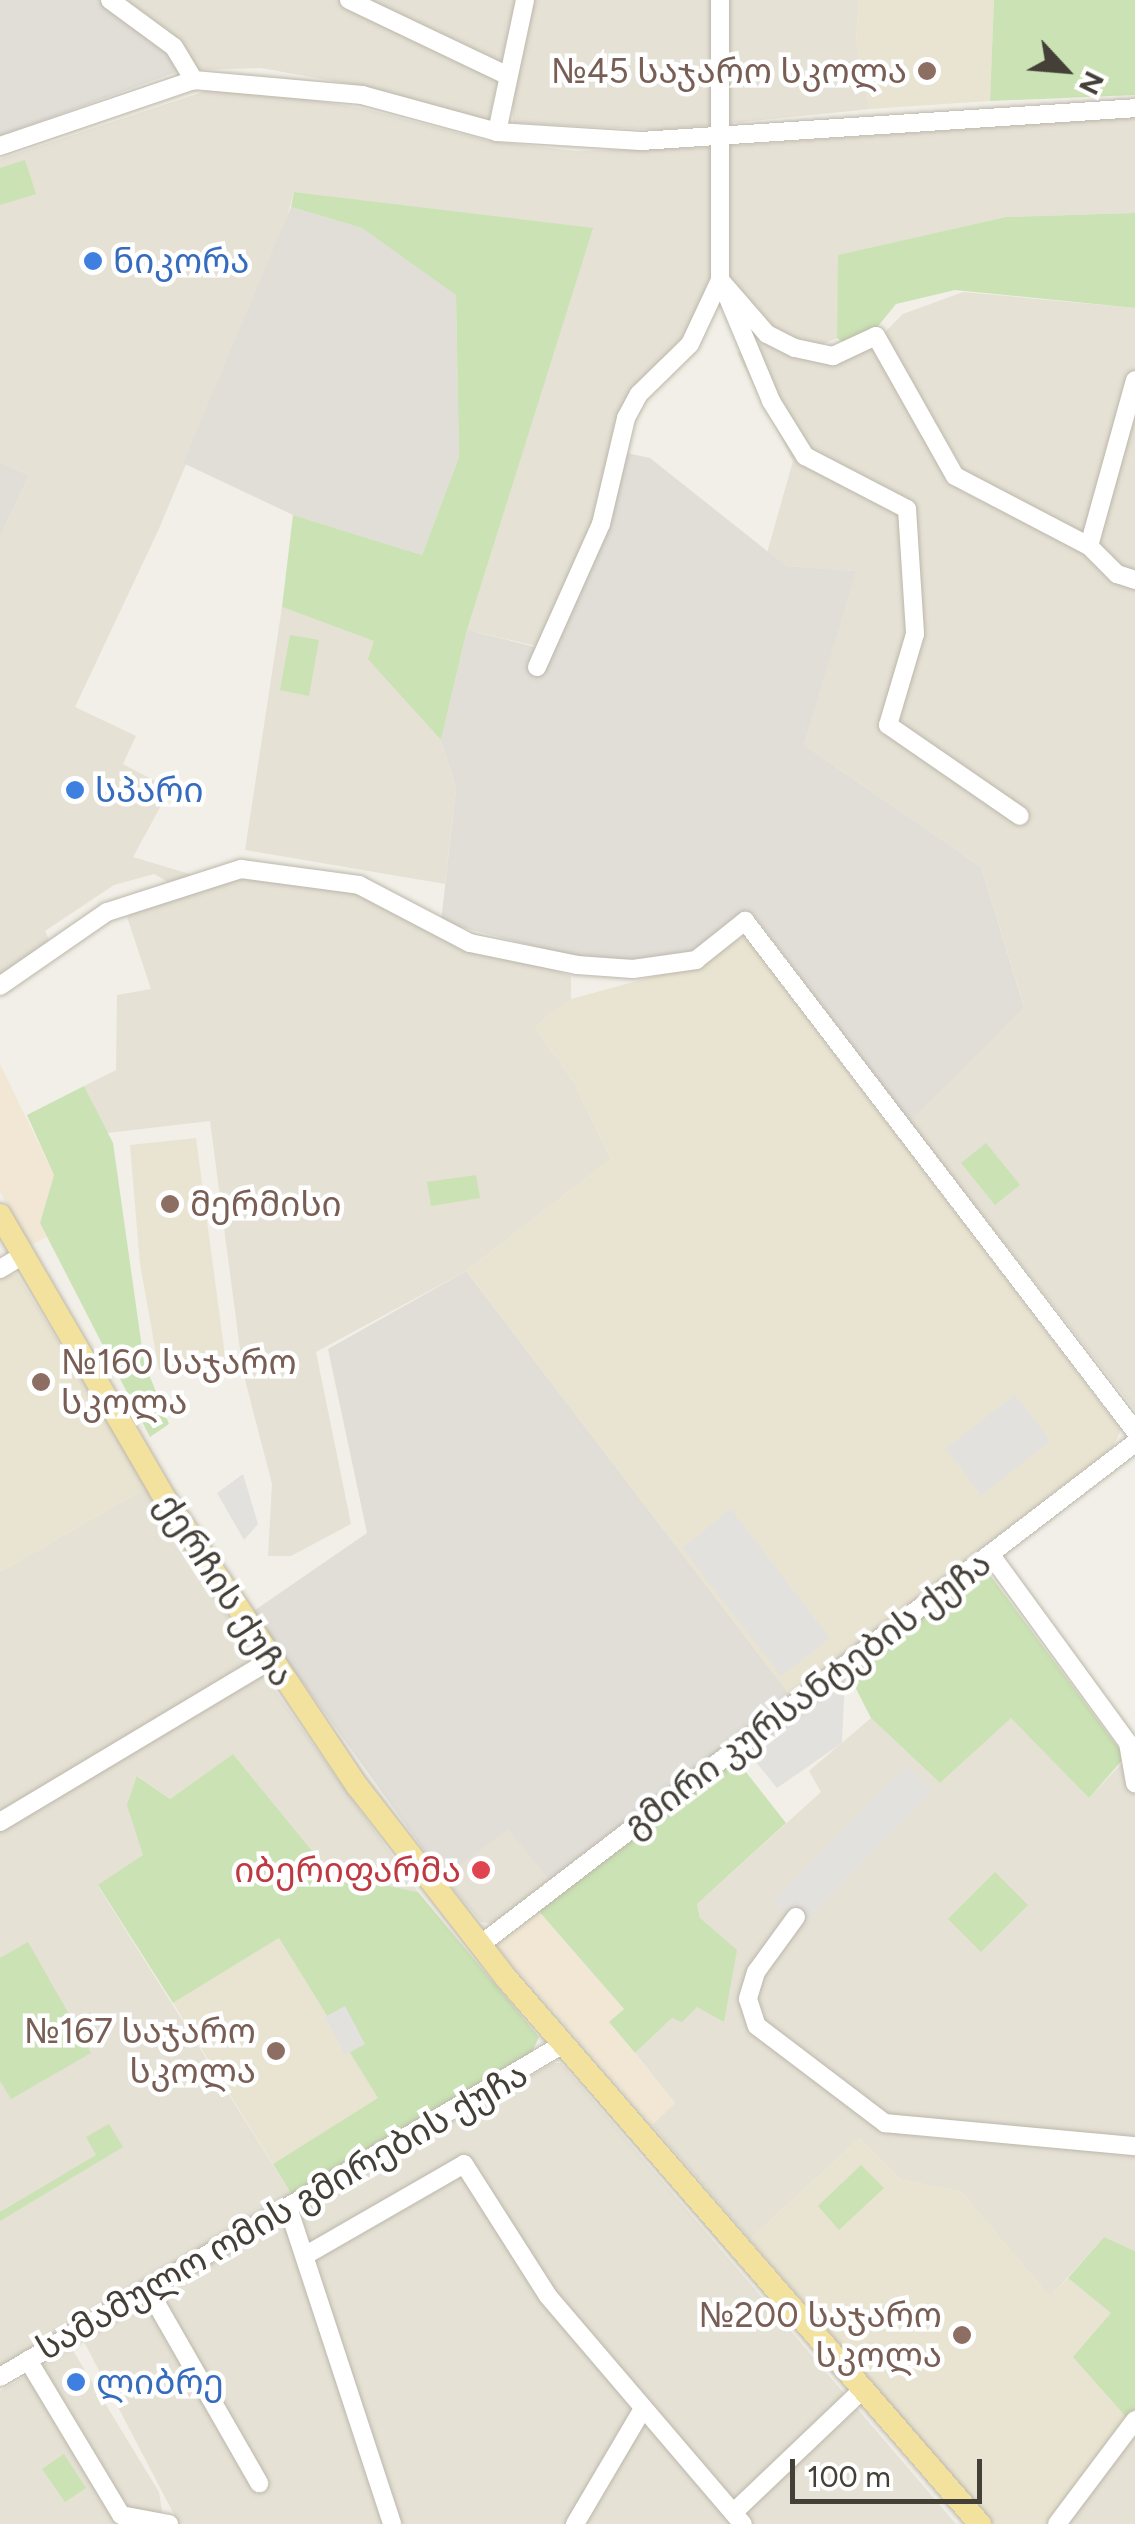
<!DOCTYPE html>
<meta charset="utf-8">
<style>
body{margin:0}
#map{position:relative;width:1135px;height:2524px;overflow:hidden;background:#f1efe7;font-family:Figtree,"Noto Sans Georgian",sans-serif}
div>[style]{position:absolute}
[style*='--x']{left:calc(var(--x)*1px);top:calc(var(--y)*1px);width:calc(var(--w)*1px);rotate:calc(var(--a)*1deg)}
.residential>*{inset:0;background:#e5e1d5}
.commercial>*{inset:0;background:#f1e7d4}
.industrial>*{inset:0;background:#e1ded8}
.education>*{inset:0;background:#e9e4d2}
.green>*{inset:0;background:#cae2b4}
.parking>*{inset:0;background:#e3e1de}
.roads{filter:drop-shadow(0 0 2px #bcb7aa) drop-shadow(0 0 2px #bcb7aa)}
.minor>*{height:18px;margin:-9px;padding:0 9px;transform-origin:9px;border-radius:9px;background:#fff}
.major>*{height:22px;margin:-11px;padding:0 11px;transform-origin:11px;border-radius:11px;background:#f3e19e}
.dots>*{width:28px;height:28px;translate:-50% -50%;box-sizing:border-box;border:5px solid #fff;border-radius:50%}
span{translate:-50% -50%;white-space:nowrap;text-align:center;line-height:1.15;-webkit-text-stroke:9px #fff;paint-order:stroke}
.education-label{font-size:35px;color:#785e54}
.right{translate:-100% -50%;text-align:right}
.left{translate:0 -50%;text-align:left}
.shop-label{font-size:35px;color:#366cbe}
.street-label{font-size:35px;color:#443f37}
.health-label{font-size:35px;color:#be3a42}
.north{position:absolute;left:1015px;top:20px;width:100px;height:100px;-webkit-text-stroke:8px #fff;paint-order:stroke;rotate:116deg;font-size:28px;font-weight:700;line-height:40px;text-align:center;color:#443f37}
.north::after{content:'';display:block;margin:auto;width:35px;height:45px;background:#443f37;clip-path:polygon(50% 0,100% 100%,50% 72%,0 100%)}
.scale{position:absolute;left:790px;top:2459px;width:192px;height:45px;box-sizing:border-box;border:5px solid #443f37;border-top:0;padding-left:12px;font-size:30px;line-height:35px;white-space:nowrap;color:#443f37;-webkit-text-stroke:8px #fff;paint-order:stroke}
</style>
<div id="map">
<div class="residential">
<div style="clip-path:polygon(106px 0,516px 0,488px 125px,361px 86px,261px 68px,182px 70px)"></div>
<div style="clip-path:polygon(531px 0,859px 0,856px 42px,870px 109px,662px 130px,513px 123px,512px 82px)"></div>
<div style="clip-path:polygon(243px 88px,366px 109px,488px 141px,576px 151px,716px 147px,715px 277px,688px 331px,622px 410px,601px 503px,540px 647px,467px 630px,592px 229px,294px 192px,282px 235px,158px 531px,75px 707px,136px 736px,123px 764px,170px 789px,133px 857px,193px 875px,168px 882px,154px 874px,114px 885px,45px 931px,51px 944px,0 981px,0 537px,29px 475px,0 463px,0 159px,209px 90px)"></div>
<div style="clip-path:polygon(1135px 117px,1135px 213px,1006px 217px,839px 255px,837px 338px,821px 345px,768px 330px,723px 280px,726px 146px)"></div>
<div style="clip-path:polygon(963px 292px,1135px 308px,1135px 576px,968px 478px,882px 335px,903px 314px)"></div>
<div style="clip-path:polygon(763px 342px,805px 355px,866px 346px,879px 352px,962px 491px,1081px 550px,1135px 586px,1135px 1410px,910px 1122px,1024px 1006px,981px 867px,804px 745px,855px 571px,786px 566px,767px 553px,793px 461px,737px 353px)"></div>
<div style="clip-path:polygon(282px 607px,375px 641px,369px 659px,441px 740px,456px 788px,445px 884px,245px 850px)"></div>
<div style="clip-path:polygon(262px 876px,354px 893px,443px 936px,571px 976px,571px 999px,535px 1026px,574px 1083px,611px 1159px,466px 1271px,316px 1352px,351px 1524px,291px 1556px,268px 1556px,272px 1484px,243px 1372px,210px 1121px,107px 1133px,84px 1086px,116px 1070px,117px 995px,151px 989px,127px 917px,180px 888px)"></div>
<div style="clip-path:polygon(147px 1487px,266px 1678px,418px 1892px,331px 1874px,233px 1754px,170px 1799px,138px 1776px,143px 1856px,98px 1886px,292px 2195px,0 2369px,0 1572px)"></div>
<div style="clip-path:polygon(1011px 1717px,1089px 1798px,1135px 1749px,1135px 2251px,1104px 2237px,1050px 2297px,961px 2192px,899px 2179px,860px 2138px,750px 2239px,652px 2125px,675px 2103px,635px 2053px,672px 2018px,698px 2007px,724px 2021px,697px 1904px,821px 1792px,809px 1771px,871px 1718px,940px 1783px)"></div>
<div style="clip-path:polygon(508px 1828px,549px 1880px,492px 1924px,481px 1922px,444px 1878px)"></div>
<div style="clip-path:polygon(553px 2063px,561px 2063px,956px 2524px,179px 2524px,83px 2340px)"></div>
<div style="clip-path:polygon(72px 2349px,159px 2492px,164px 2524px,0 2524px,0 2391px)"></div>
<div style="clip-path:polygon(1135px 2426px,1135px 2524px,1063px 2524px)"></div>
</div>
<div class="commercial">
<div style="clip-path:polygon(0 1064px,54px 1175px,40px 1223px,47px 1237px,30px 1245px,0 1192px)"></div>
<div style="clip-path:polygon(537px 1909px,624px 2009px,609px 2022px,675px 2103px,652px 2125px,494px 1943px)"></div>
</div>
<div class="industrial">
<div style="clip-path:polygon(0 0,106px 0,163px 41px,182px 70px,0 136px)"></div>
<div style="clip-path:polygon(291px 207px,362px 228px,456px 294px,459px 457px,422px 555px,293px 515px,183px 463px)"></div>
<div style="clip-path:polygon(627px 453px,650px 458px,786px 566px,856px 571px,804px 745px,981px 867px,1024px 1007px,910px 1122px,752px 913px,689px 952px,648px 959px,584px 959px,441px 922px,456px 788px,441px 740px,467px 630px,552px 651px)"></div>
<div style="clip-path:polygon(0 463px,29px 475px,0 537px)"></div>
<div style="clip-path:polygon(466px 1271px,790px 1695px,549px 1880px,508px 1829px,444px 1878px,252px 1612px,367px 1533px,328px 1349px)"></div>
</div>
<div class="education">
<div style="clip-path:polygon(859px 0,994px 0,990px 101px,870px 109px,856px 42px)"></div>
<div style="clip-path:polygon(744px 936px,1121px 1430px,1113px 1447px,790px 1695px,466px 1271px,611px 1159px,574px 1083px,535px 1026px,571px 999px,700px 964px)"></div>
<div style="clip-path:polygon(196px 1138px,226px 1363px,159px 1370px,140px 1264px,130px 1145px)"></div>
<div style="clip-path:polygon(17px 1274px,147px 1487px,0 1572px,0 1277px)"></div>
<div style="clip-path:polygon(279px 1938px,379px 2099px,273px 2164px,173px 2003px)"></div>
<div style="clip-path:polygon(860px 2138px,899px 2179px,961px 2192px,1050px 2297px,1068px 2278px,1112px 2313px,1128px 2419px,1047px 2524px,993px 2524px,750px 2239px)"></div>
</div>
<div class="green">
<div style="clip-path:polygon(994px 0,1135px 0,1135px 95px,990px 101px)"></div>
<div style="clip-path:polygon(25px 160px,36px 194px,0 205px,0 168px)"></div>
<div style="clip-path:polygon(294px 192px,593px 228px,467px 630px,441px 740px,368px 659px,374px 641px,282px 607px,293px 515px,422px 555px,459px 457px,456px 295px,362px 228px,291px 207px)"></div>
<div style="clip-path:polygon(1135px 213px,1135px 308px,955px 290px,896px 304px,871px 335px,847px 344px,837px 338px,838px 255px,1006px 217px)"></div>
<div style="clip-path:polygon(290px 635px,319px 640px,309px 696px,280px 690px)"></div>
<div style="clip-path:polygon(84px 1086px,113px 1143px,144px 1362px,169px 1424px,150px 1437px,40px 1223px,54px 1175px,27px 1115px)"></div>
<div style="clip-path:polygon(986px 1143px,1020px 1185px,995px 1205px,961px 1163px)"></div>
<div style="clip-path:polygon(476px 1175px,480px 1198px,431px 1206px,427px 1182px)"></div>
<div style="clip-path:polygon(984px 1567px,1125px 1757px,1089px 1798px,1011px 1718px,940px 1783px,871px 1718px,848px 1673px)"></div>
<div style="clip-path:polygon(233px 1754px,331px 1874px,418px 1892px,539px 2037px,531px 2054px,292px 2195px,273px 2164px,378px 2098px,279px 1938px,173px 2003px,98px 1885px,143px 1855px,127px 1805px,137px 1776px,170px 1799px)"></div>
<div style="clip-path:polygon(735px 1758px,786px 1823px,697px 1904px,700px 1918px,737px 1950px,724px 2022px,697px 2007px,682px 2022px,672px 2018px,635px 2053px,609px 2022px,624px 2009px,537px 1909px)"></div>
<div style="clip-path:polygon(995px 1872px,1028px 1905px,981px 1952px,948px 1919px)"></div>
<div style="clip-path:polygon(28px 1942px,91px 2053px,11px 2099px,0 2081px,0 1958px)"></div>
<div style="clip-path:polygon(109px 2124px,123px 2147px,0 2221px,0 2212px,96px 2155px,86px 2137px)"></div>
<div style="clip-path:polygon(861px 2165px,884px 2188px,839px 2230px,818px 2206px)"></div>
<div style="clip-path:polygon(1104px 2237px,1135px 2251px,1135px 2409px,1128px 2419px,1073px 2357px,1111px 2313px,1068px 2278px)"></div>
<div style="clip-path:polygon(64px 2454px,86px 2488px,65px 2502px,42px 2469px)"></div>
</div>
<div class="parking">
<div style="clip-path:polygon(1015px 1395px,1051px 1441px,981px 1495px,946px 1448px)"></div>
<div style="clip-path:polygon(243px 1474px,258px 1524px,244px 1540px,217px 1493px)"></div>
<div style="clip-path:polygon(731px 1509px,830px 1638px,781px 1676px,682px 1548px)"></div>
<div style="clip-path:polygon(845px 1676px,842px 1743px,777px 1788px,750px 1755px)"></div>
<div style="clip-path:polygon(907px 1765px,933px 1791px,799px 1927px,773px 1901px)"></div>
<div style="clip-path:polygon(345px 2006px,365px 2044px,345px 2055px,325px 2017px)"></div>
</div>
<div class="roads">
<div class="minor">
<div style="--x:110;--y:0;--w:79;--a:36.3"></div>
<div style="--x:174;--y:47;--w:39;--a:59"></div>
<div style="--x:349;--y:0;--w:174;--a:25.5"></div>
<div style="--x:720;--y:0;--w:280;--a:90"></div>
<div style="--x:720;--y:280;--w:72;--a:49"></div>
<div style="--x:767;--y:334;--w:31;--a:27"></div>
<div style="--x:795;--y:348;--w:39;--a:12"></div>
<div style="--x:833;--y:356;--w:47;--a:-24.9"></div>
<div style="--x:876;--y:336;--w:161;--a:60.6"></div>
<div style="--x:955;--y:476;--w:151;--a:27.6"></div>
<div style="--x:1089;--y:546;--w:40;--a:45"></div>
<div style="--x:1117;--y:574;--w:19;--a:18"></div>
<div style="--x:497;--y:132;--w:135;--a:-78"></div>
<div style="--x:0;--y:146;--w:205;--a:-18.8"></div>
<div style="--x:194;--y:80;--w:169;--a:5.1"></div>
<div style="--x:362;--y:95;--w:140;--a:15.3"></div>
<div style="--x:497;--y:132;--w:144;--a:3.6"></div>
<div style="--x:641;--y:141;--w:495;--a:-3.8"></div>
<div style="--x:728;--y:298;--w:112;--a:67.3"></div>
<div style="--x:771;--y:401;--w:65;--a:58.3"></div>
<div style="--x:805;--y:456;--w:115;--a:27.5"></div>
<div style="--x:907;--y:509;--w:125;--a:86.3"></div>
<div style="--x:915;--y:634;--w:95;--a:106.5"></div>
<div style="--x:888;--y:725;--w:160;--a:34.6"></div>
<div style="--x:1089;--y:546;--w:172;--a:-74.5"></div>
<div style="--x:537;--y:667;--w:157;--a:-65.9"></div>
<div style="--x:601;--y:524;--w:109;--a:-76.7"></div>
<div style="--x:626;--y:418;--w:27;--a:-62"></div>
<div style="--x:639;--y:394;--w:71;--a:-44.4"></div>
<div style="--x:690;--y:344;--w:71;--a:-64.9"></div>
<div style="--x:0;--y:986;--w:130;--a:-34.7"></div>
<div style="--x:107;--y:912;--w:141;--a:-17.8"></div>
<div style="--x:241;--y:869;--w:119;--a:7.7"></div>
<div style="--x:359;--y:885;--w:125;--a:27.6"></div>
<div style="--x:470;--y:943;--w:109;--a:11.6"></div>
<div style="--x:577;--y:965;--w:56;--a:4.1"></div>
<div style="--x:633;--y:969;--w:64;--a:-8.1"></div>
<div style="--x:696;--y:960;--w:63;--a:-38.5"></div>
<div style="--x:745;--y:921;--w:642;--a:52.59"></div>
<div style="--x:0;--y:1269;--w:27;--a:-31"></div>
<div style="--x:991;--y:1555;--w:233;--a:53.9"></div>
<div style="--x:1128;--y:1743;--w:41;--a:80.1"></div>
<div style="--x:0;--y:1822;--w:313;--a:-30.9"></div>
<div style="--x:796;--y:1917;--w:68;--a:126"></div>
<div style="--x:756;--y:1972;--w:28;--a:107"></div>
<div style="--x:748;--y:1999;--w:28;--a:72"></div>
<div style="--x:757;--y:2026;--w:161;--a:37.2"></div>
<div style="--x:885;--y:2123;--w:251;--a:5.3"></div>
<div style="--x:480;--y:1945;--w:825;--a:-37.47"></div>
<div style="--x:288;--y:2207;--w:334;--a:71.8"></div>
<div style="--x:306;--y:2255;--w:182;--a:-29.9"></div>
<div style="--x:464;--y:2164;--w:156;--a:57.5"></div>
<div style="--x:548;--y:2296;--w:300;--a:49.5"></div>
<div style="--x:148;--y:2289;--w:224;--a:60.2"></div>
<div style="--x:28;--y:2360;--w:181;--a:59"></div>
<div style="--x:121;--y:2515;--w:49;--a:10.6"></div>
<div style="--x:0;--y:2377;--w:654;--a:-30.6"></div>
<div style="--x:734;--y:2512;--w:178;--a:-43.6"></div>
<div style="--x:575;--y:2524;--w:130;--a:-59.5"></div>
<div style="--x:1057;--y:2524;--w:130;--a:-53.1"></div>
</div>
<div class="major">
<div style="--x:0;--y:1215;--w:320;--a:59.8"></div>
<div style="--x:161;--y:1492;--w:355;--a:56.3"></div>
<div style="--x:358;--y:1787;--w:243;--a:52.2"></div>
<div style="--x:507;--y:1979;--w:722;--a:49.05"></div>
</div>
</div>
<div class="dots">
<div style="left:927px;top:71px;background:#8d6e63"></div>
<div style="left:93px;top:261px;background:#3f7fe0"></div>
<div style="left:75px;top:790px;background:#3f7fe0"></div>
<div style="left:170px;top:1204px;background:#8d6e63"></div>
<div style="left:41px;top:1382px;background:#8d6e63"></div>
<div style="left:481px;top:1870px;background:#e0444e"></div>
<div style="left:276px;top:2051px;background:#8d6e63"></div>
<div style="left:962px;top:2335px;background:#8d6e63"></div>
<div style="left:76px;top:2382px;background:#3f7fe0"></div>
</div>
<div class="education-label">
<span class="right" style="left:907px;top:71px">№45 საჯარო სკოლა</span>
<span class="left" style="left:190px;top:1204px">მერმისი</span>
<span class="left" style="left:61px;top:1382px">№160 საჯარო<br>სკოლა</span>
<span class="right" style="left:256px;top:2051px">№167 საჯარო<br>სკოლა</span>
<span class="right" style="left:942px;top:2335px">№200 საჯარო<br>სკოლა</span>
</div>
<div class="shop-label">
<span class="left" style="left:113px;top:261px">ნიკორა</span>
<span class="left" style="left:95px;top:790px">სპარი</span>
<span class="left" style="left:96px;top:2382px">ლიბრე</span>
</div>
<div class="street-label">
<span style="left:225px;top:1590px;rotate:57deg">ქერჩის ქუჩა</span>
<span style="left:807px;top:1694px;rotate:-37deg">გმირი კურსანტების ქუჩა</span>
<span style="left:282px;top:2211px;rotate:-30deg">სამამულო ომის გმირების ქუჩა</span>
</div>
<div class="health-label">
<span class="right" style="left:461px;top:1870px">იბერიფარმა</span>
</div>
<div class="north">N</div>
<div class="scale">100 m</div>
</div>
